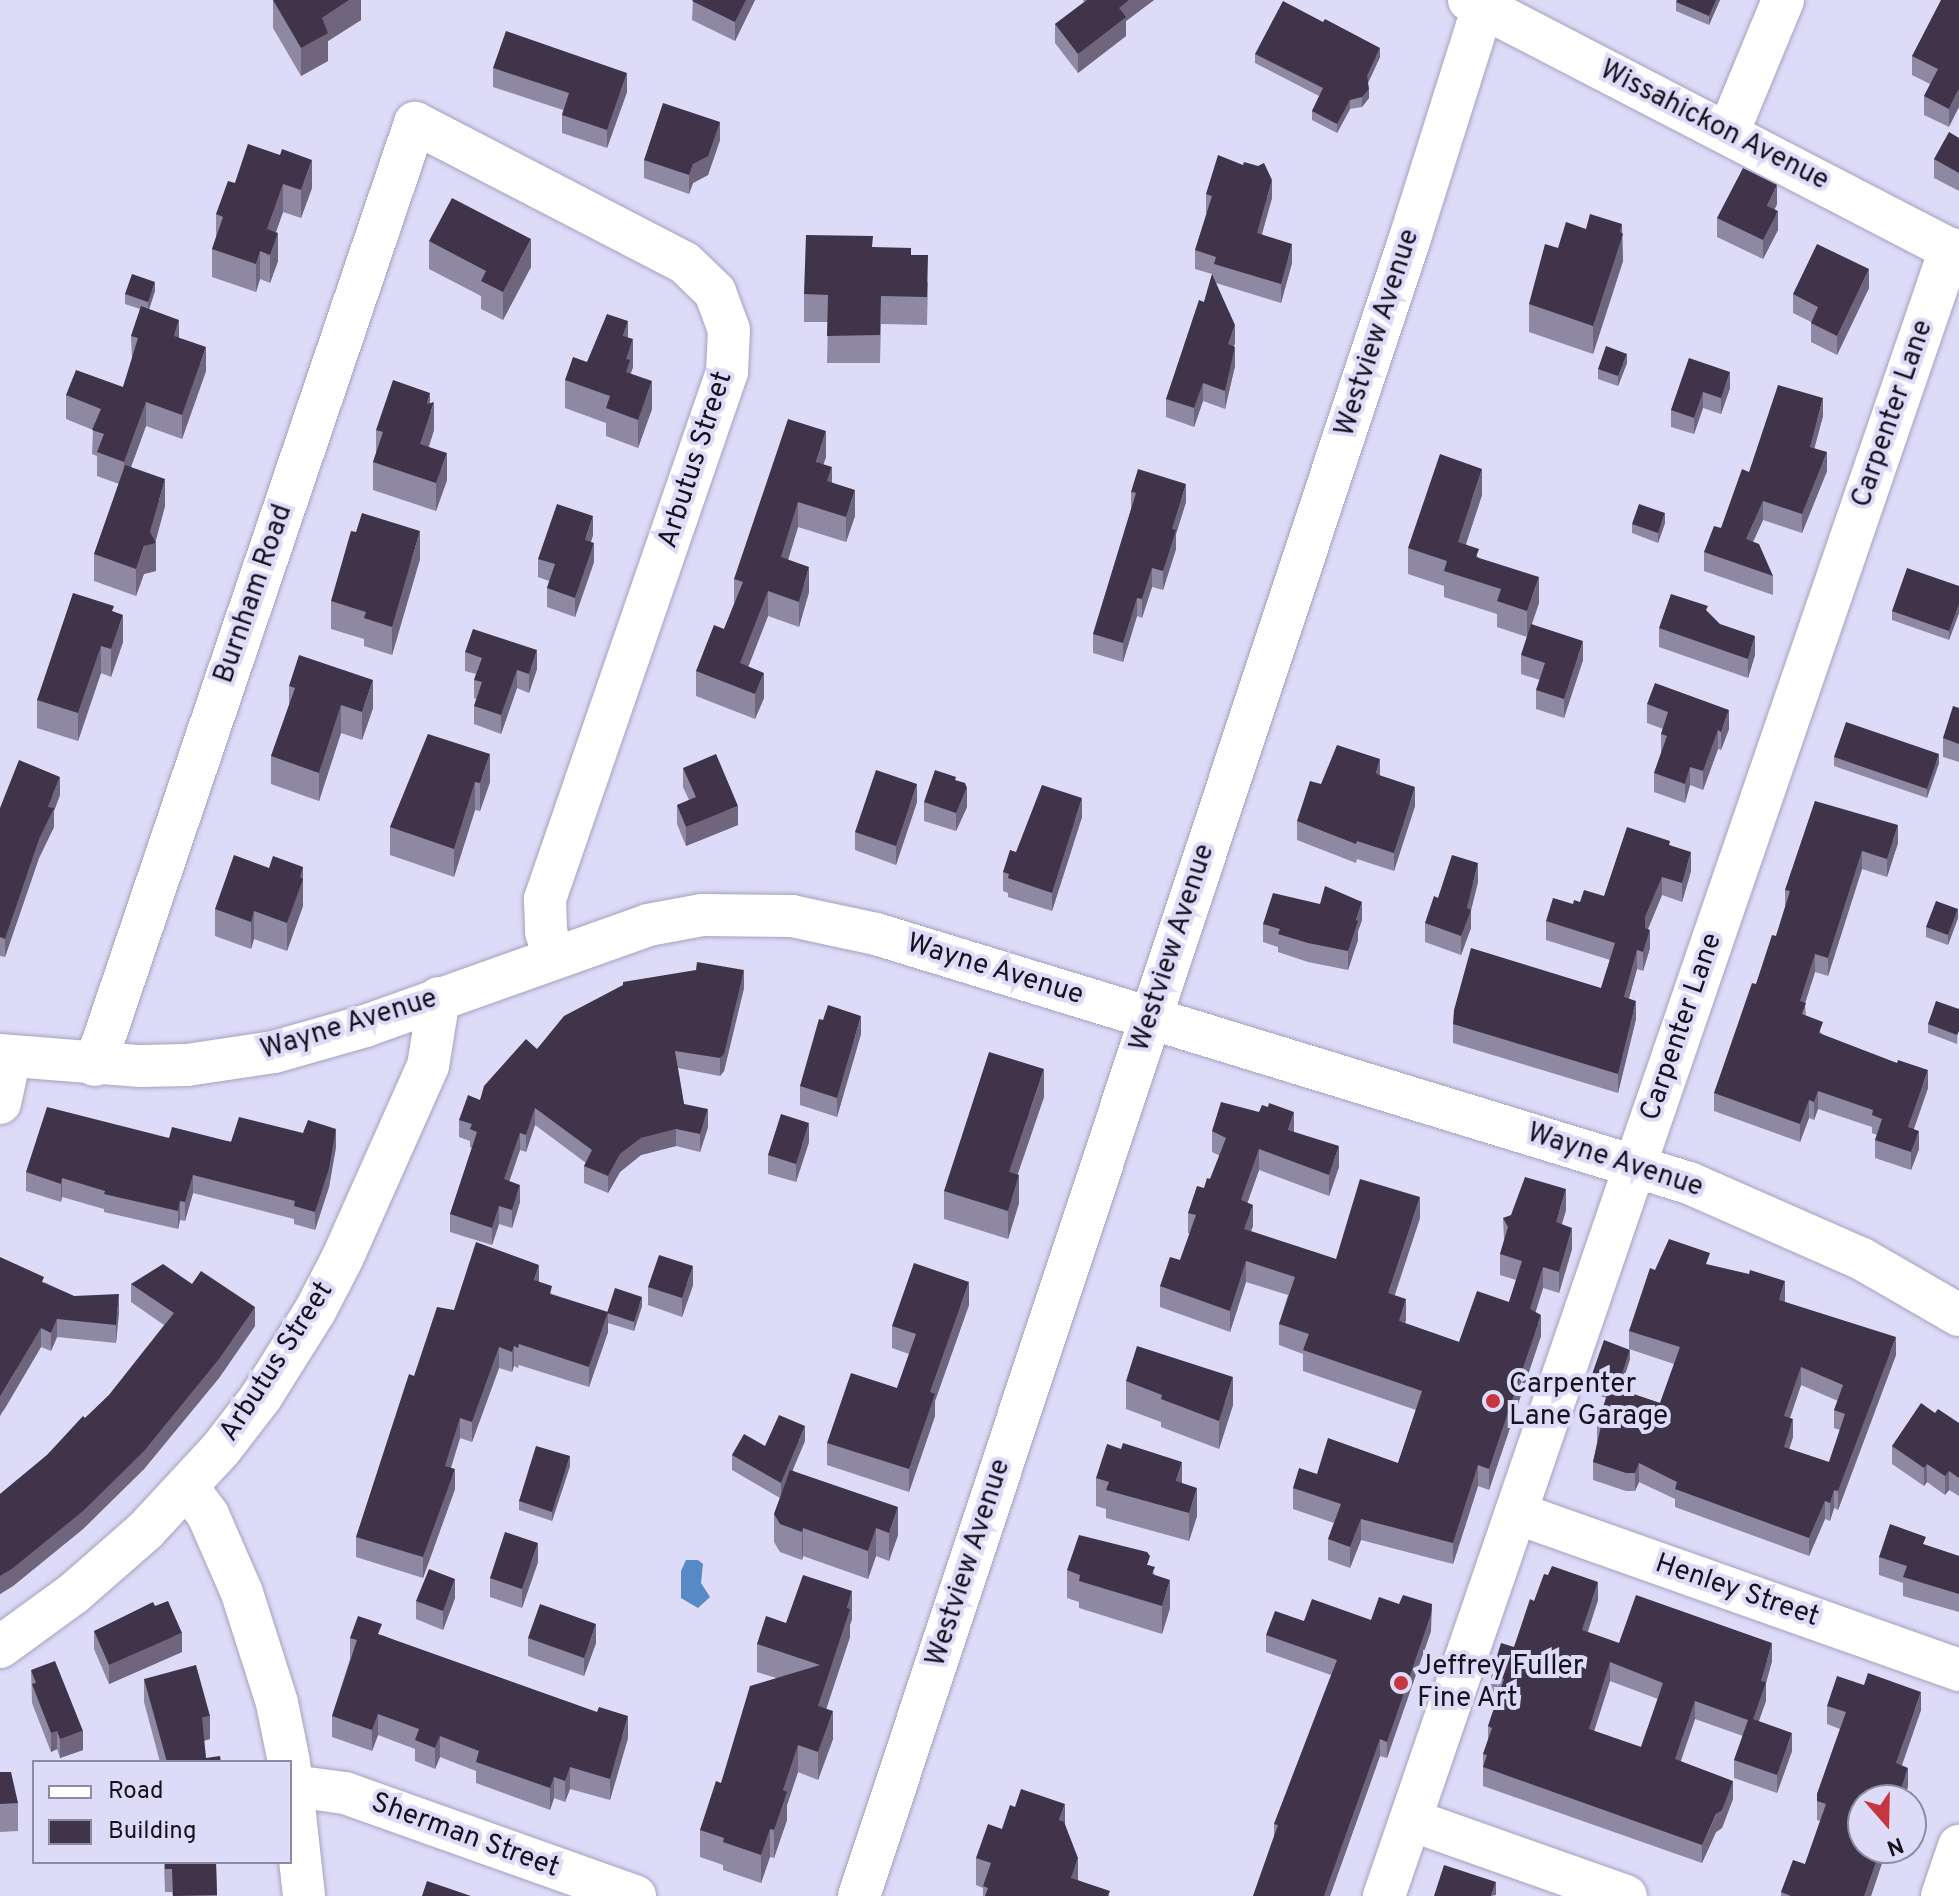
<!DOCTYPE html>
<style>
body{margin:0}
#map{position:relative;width:1959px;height:1896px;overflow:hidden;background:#dedbf9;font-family:Overpass,sans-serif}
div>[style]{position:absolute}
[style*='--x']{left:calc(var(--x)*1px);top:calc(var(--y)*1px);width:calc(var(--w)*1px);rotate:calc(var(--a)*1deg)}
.water>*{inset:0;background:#568ac4}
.roads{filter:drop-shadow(0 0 2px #a4a2be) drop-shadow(0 0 2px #a4a2be)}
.minor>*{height:42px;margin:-21px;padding:0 21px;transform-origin:21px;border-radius:21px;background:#fff}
.wall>*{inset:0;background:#8e88a2}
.shaded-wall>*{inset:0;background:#6f667e}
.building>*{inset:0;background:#3f344a}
.dots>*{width:22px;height:22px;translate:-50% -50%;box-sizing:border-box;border:4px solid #dedbf9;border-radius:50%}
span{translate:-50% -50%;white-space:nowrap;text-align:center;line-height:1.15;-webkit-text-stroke:8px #dedbf9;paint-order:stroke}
.street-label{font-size:28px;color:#14131d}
.poi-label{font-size:28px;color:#14131d}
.left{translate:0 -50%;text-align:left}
.legend{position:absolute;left:32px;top:1760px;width:260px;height:104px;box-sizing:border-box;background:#dedbf9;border:2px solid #8d8ba1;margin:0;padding:10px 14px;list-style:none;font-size:24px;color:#14131d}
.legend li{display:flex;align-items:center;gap:16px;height:40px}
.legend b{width:40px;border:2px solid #8d8ba1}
.north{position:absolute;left:1847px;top:1784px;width:80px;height:80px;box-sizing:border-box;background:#dedbf9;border:2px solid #8d8ba1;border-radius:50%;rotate:160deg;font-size:22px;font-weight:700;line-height:32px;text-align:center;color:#14131d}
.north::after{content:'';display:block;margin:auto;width:28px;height:36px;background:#c6363e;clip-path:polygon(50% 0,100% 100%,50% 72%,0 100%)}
</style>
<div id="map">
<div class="water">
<div style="clip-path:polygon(686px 1560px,698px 1560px,703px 1564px,701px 1583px,710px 1597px,698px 1608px,681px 1598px,681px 1571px)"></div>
</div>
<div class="roads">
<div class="minor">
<div style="--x:1469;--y:0;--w:552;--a:27.4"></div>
<div style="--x:1728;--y:133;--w:144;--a:-67.5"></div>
<div style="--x:0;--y:1055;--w:141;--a:4.5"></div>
<div style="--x:141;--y:1066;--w:46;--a:-1.2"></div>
<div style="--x:187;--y:1065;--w:88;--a:-8.5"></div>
<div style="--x:274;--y:1052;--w:95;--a:-15.9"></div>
<div style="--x:365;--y:1026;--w:300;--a:-19.6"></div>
<div style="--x:648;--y:925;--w:55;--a:-10.5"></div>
<div style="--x:702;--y:915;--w:90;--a:0.6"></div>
<div style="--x:792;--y:916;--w:86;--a:12.1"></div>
<div style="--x:876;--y:934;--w:850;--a:17.03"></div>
<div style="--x:1689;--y:1183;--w:189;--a:23.7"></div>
<div style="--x:1862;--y:1259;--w:112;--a:30"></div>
<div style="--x:95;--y:1065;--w:995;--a:-71.24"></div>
<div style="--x:415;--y:123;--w:304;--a:27.4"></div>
<div style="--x:685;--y:263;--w:42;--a:44"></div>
<div style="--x:715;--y:292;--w:40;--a:69.8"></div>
<div style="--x:729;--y:330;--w:42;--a:92.7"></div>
<div style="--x:727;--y:372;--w:558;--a:109.05"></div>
<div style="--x:545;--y:899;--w:33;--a:88"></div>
<div style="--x:546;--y:932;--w:25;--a:72"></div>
<div style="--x:0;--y:1103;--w:47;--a:-77.7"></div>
<div style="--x:187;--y:1487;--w:35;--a:53"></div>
<div style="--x:208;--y:1515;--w:85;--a:66.4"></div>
<div style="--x:242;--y:1593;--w:115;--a:72.3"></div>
<div style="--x:277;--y:1703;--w:60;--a:78.5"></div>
<div style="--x:1516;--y:1513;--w:470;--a:19.5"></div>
<div style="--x:0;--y:1647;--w:90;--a:-36"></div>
<div style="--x:73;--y:1594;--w:97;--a:-41.2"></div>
<div style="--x:146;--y:1530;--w:110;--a:-47.2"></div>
<div style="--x:221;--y:1449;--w:66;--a:-52.4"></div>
<div style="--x:261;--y:1397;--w:102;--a:-57.9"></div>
<div style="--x:315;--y:1311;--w:59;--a:-62.6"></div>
<div style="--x:342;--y:1259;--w:211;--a:-66"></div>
<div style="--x:428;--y:1066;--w:69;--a:-80.8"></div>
<div style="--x:290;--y:1769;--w:128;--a:83.7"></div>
<div style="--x:293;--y:1786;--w:52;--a:7.7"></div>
<div style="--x:345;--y:1793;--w:308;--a:19.6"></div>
<div style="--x:1411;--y:1820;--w:228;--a:19.5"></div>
<div style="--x:859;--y:1896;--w:1747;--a:-71.62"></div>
<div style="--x:1410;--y:238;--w:250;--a:-72.5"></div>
<div style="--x:1384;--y:1896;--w:1742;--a:-71.03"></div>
<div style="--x:1942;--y:1896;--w:53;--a:-71.2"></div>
</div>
</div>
<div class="wall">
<div style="clip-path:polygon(273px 0,361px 0,361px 20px,328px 41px,328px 61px,301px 76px,273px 28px)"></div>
<div style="clip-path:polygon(693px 0,755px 0,735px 41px,692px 20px)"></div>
<div style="clip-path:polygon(1083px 0,1154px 0,1126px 21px,1126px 36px,1078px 73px,1055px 43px,1055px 24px,1084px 2px)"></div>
<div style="clip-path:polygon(1720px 0,1709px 25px,1676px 11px,1676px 2px)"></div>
<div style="clip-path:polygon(1959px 0,1949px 127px,1924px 115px,1924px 96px,1930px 84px,1912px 75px,1912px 56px)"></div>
<div style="clip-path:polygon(1255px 54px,1380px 57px,1368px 83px,1369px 98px,1362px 107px,1350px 109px,1337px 133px,1312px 120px,1312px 111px,1319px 96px,1255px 63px)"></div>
<div style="clip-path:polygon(493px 68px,627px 92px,607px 148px,562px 133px,562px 115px,563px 110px,493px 87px)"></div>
<div style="clip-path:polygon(1959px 138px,1959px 191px,1934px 178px,1934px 159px)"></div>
<div style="clip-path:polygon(720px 140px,708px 175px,693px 183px,689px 194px,644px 178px,644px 160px)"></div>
<div style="clip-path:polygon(248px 144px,312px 188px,301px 218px,283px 212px,276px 232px,278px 261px,270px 283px,260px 279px,256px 292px,212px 277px,212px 249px,216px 237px,216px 214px,235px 183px)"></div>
<div style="clip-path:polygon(1206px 194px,1272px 198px,1262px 234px,1292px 263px,1281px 303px,1216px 283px,1235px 343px,1234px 346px,1235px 366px,1225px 409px,1203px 401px,1194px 427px,1166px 417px,1166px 399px,1204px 302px,1212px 274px,1195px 269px,1195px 250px,1207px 213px,1206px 213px)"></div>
<div style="clip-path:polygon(1777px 204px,1775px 209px,1778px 230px,1763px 259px,1717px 237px,1717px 218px)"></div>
<div style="clip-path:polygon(1586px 229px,1622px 233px,1623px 261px,1593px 354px,1529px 332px,1529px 304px,1558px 248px)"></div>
<div style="clip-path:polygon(429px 241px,531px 267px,503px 320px,481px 309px,481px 296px,429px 269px)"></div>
<div style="clip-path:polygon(873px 247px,911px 255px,928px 283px,927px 325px,881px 324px,880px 363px,827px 363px,828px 322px,804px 322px,804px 294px)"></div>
<div style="clip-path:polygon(1869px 288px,1837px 355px,1811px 342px,1811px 322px,1793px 313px,1793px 294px)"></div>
<div style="clip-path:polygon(155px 291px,149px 309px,179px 338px,206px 371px,182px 439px,146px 426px,131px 467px,165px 506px,155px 541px,156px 571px,144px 574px,136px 596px,94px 581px,94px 554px,119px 484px,97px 476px,97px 456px,92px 454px,93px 430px,66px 419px,66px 395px,123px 387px,132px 360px,131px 336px,140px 309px,125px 304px,125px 294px)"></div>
<div style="clip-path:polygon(628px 338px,633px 367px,631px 373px,652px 409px,638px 448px,606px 436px,606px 423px,565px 408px,565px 380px,587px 362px)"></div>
<div style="clip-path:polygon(1689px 358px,1730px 388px,1721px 414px,1703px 408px,1694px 434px,1671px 427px,1671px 410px)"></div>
<div style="clip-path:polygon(1627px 363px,1618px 386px,1598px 379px,1598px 369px)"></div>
<div style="clip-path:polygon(430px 403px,434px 430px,429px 447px,447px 480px,436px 511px,373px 490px,373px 462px,376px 453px,376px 430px)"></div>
<div style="clip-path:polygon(1823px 416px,1814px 448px,1827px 471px,1802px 533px,1763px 520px,1753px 542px,1773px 576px,1773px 595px,1704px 571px,1704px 552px,1721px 528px,1749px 472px)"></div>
<div style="clip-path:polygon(826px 457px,823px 464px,832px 482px,855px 516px,846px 542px,798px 527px,788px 560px,809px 592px,799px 627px,768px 616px,748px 667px,764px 698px,755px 719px,696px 696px,696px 671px,724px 629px,734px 604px,734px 579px)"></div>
<div style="clip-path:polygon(1131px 492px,1186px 502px,1176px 534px,1176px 549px,1163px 590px,1152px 587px,1142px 618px,1137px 616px,1123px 662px,1093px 653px,1093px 634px,1131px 509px)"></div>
<div style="clip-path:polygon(1482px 495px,1466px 544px,1479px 558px,1539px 603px,1532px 624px,1583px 660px,1564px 718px,1536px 709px,1536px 690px,1540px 680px,1521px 674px,1521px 655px,1527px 637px,1497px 627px,1497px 614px,1444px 597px,1444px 586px,1408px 574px,1408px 548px)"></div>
<div style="clip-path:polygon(1665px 523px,1658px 543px,1632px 533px,1632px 524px)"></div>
<div style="clip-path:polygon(593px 535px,591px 542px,594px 562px,575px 617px,547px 607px,547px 588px,549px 581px,538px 577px,538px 559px)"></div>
<div style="clip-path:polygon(420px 559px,392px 655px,364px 646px,364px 639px,331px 629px,331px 601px)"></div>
<div style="clip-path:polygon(1959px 586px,1959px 613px,1949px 640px,1892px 620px,1892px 611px)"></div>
<div style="clip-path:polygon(114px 611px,123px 642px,111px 677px,101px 673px,78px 741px,37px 728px,37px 700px)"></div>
<div style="clip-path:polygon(1720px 624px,1755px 655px,1748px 678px,1659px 647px,1659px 628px)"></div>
<div style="clip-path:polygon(465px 652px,537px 669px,529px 693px,517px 688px,501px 734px,474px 724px,474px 706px,476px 699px,474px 698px,474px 680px,476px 674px,465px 671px)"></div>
<div style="clip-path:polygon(289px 686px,373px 708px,362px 740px,341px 733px,319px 801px,271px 784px,271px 756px,289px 705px)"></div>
<div style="clip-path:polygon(1647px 704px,1729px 729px,1721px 750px,1718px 749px,1703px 790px,1690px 785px,1685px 803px,1654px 792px,1654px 773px,1661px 753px,1661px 734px,1663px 729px,1647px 723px)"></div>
<div style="clip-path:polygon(1959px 708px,1959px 762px,1943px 757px,1943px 738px)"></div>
<div style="clip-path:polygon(428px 734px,490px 782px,480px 811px,475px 810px,454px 877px,390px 855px,390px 827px)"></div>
<div style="clip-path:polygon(1834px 757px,1939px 763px,1927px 798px,1834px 766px)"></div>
<div style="clip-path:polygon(683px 768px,738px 825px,686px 846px,677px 824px,677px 805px,689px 800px,683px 787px)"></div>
<div style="clip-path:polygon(1380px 776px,1415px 806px,1394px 871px,1357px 859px,1356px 863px,1297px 840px,1297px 821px,1321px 784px)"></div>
<div style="clip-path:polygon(60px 795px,54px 811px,54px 827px,39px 858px,5px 957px,0 956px,0 808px)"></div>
<div style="clip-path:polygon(1815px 801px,1898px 843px,1887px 877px,1862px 869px,1828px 976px,1815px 972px,1805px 1003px,1806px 1016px,1823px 1035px,1928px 1088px,1914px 1129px,1919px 1149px,1911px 1170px,1875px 1158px,1875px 1140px,1877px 1135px,1872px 1133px,1872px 1127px,1818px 1109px,1814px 1120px,1809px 1118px,1800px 1142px,1714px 1111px,1714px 1093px,1756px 984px,1776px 936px,1785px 908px,1785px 890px)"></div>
<div style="clip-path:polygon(917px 802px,896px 865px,855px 850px,855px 832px)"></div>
<div style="clip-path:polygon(924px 802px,967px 807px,956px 831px,924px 821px)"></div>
<div style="clip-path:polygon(1082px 817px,1052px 911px,1008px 897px,1008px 893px,1003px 891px,1003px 872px,1016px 852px)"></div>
<div style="clip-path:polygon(1670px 845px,1691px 871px,1682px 902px,1662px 895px,1648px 929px,1650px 948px,1643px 971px,1637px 969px,1629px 998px,1636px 1019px,1618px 1093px,1453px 1043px,1453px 1024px,1601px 988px,1610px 960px,1546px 940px,1546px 921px,1573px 904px,1604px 896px)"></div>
<div style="clip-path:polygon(303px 867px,303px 906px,287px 951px,254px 939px,251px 949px,215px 936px,215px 909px,269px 868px)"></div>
<div style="clip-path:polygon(1478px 882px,1471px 910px,1471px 928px,1461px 955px,1425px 942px,1425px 923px,1438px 898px)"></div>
<div style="clip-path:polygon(1958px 918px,1948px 945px,1926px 937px,1926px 927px)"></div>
<div style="clip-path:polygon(1362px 920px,1358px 931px,1358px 940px,1348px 970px,1308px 962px,1278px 952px,1278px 947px,1263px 942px,1263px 924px)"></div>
<div style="clip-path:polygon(744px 988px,724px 1071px,720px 1076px,678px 1068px,684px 1104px,708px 1127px,700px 1152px,676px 1146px,641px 1155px,620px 1172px,608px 1193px,584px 1183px,584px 1166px,586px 1163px,535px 1125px,526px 1152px,520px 1150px,509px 1181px,520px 1202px,512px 1228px,499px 1224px,492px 1245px,450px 1232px,450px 1214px,472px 1148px,470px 1147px,470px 1141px,459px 1137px,459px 1120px,537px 1049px)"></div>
<div style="clip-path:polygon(1959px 1009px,1957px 1044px,1928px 1033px,1928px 1024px)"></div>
<div style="clip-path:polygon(861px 1034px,837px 1117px,800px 1105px,800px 1086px)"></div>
<div style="clip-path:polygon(1044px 1097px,1017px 1175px,1019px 1203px,1008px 1239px,944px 1219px,944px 1191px)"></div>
<div style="clip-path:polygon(1259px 1112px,1294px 1132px,1339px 1167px,1329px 1196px,1259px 1170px,1247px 1203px,1253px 1226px,1251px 1231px,1336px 1259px,1420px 1218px,1395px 1295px,1406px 1320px,1405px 1323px,1459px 1342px,1509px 1302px,1516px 1280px,1500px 1275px,1500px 1254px,1504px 1240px,1503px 1218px,1566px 1210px,1562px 1224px,1572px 1249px,1559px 1293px,1543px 1288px,1535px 1312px,1541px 1336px,1489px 1490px,1478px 1486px,1453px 1564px,1361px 1540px,1350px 1568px,1328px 1560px,1328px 1539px,1334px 1523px,1293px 1509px,1293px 1488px,1317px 1474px,1398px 1463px,1416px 1410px,1303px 1371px,1303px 1354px,1279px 1345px,1279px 1324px,1288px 1295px,1246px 1282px,1230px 1332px,1160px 1307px,1160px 1286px,1180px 1260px,1190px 1234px,1188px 1233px,1188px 1213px,1210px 1179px,1220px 1156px,1212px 1152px,1212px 1131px)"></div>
<div style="clip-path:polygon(169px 1138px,336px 1147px,329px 1187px,315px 1230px,294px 1224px,294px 1219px,193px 1193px,185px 1221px,180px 1220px,178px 1229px,104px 1212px,104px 1209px,62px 1197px,61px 1202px,26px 1191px,26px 1172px)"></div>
<div style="clip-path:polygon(809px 1142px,796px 1182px,768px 1174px,768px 1155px)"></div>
<div style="clip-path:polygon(evenodd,1710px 1265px,1785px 1300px,1785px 1302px,1896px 1355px,1838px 1510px,1834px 1508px,1830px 1521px,1825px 1519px,1809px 1556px,1675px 1507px,1675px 1499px,1639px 1482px,1635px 1491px,1626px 1491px,1593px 1480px,1593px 1462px,1597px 1443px,1597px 1425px,1606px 1398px,1589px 1392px,1589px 1383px,1630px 1359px,1620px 1390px,1660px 1403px,1674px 1364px,1629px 1349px,1629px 1331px,1655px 1270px,1710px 1265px,1801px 1385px,1838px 1401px,1834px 1410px,1834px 1428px,1840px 1430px,1829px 1462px,1789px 1449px,1793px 1437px,1790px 1418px,1801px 1385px)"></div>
<div style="clip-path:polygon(44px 1282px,74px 1296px,119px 1312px,116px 1343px,57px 1337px,51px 1351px,41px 1347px,3px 1412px)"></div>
<div style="clip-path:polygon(539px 1282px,552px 1294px,607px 1312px,642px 1306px,634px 1331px,608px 1323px,608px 1332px,589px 1387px,519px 1365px,518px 1368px,514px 1366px,512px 1372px,499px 1368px,472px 1442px,460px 1438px,451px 1468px,455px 1489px,423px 1578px,356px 1557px,356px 1537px,414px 1376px,454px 1310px)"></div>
<div style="clip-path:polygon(131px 1284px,255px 1326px,219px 1378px,144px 1469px,83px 1529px,13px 1586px,0 1594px,0 1494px,47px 1455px,109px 1395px,164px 1325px,131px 1302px)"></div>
<div style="clip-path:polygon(693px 1285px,682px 1317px,648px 1305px,648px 1287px)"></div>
<div style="clip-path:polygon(969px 1305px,935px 1401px,935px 1416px,909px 1492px,827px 1465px,827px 1443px,897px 1388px,909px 1354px,892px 1348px,892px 1326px)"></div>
<div style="clip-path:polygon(1126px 1381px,1233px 1405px,1219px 1449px,1161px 1427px,1161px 1422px,1126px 1409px)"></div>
<div style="clip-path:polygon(1935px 1413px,1959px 1423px,1959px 1496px,1949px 1490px,1945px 1495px,1927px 1482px,1924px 1486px,1892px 1464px,1892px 1446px)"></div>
<div style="clip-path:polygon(805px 1441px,792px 1470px,898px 1535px,889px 1561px,876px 1556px,868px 1579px,803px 1556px,802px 1560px,780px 1552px,774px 1542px,774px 1514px,780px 1498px,732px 1470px,732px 1455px,765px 1446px)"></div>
<div style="clip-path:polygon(570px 1466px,552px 1521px,519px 1510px,519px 1501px)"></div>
<div style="clip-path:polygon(1096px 1478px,1182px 1483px,1197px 1516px,1189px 1541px,1106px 1518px,1106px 1509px,1096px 1506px)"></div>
<div style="clip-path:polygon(1926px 1545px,1959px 1556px,1959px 1612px,1903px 1596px,1903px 1583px,1879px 1575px,1879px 1557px)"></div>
<div style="clip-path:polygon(538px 1562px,522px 1608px,490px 1597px,490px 1578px)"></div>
<div style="clip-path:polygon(1150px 1565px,1170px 1608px,1162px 1634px,1079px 1608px,1079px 1602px,1067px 1598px,1067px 1570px)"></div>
<div style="clip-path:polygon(455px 1598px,443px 1630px,416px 1619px,416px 1601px)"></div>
<div style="clip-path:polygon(evenodd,1598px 1600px,1588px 1632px,1619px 1643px,1772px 1661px,1766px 1683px,1766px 1701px,1758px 1721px,1792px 1751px,1777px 1793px,1734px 1778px,1734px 1760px,1743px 1736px,1695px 1719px,1681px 1761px,1733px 1799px,1722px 1828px,1716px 1832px,1702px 1863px,1483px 1786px,1483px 1754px,1488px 1740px,1488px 1726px,1498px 1696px,1491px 1694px,1491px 1675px,1514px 1647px,1534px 1601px,1598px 1600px,1610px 1681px,1658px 1699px,1641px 1747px,1594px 1731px,1610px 1681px)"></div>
<div style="clip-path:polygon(155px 1606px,182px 1652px,109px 1684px,94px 1649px,94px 1631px)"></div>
<div style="clip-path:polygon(852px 1619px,850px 1625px,850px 1637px,826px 1709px,833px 1739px,818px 1780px,798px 1772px,787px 1805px,787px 1820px,774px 1858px,770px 1857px,761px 1883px,723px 1870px,723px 1865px,700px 1857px,700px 1830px,721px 1783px,776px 1678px,757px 1672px,757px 1644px,786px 1623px)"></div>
<div style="clip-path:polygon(1371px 1620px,1431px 1631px,1387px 1758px,1380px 1756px,1330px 1896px,1253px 1896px,1274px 1836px,1274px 1824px,1331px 1675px,1266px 1652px,1266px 1635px,1304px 1621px)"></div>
<div style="clip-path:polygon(382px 1635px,628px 1738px,610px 1800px,570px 1789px,565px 1802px,554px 1798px,550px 1810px,476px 1783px,476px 1771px,440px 1757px,435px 1769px,415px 1761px,415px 1749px,378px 1735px,372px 1751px,332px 1737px,332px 1716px,350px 1659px,350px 1638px)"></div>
<div style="clip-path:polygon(528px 1638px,596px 1643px,584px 1676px,528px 1656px)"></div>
<div style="clip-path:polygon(31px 1670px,83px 1750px,60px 1758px,57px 1749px,51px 1752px,32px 1703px)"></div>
<div style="clip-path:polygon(144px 1679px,210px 1739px,204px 1741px,206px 1758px,221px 1762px,160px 1762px,144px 1702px)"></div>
<div style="clip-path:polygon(1827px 1706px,1921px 1710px,1902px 1765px,1908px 1786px,1904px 1800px,1863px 1800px,1863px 1848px,1887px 1848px,1871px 1896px,1781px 1896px,1781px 1892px,1805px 1864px,1820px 1821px,1817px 1820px,1817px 1794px,1840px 1729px,1827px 1724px)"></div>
<div style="clip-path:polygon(0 1772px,18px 1803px,18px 1831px,0 1832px)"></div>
<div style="clip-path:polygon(1065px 1824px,1078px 1880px,1110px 1896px,983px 1896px,983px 1888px,976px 1885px,976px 1858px,1002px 1829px)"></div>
<div style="clip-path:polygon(164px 1862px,216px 1862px,217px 1896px,173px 1896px,172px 1892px,165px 1892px)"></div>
</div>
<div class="shaded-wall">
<div style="clip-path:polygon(349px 0,361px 0,361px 20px,328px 41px,328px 61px,301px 76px,301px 48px,322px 18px)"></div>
<div style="clip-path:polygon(746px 0,755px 0,735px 41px,735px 22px)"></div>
<div style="clip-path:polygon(1129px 0,1154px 0,1126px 21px,1126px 36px,1078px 73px,1078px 54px,1119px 8px)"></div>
<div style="clip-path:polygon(1716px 0,1720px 0,1709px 25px,1709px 16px)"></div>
<div style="clip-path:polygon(1380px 48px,1380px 57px,1367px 85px,1367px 76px)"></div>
<div style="clip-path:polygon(627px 73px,627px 92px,607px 148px,607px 130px)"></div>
<div style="clip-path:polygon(1369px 89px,1369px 98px,1362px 107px,1362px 97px)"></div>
<div style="clip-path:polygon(1959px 89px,1959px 107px,1949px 127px,1949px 109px)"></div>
<div style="clip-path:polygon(1350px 100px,1350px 109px,1337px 133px,1337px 124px)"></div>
<div style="clip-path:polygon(720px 122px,720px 140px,708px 175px,693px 183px,689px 194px,689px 175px,693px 164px)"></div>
<div style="clip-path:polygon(312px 160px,312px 188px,301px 218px,301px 190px)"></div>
<div style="clip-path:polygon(1272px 180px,1272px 198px,1257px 251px,1257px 233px)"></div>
<div style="clip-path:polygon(283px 184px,283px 212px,267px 257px,267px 229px)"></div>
<div style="clip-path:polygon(1777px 185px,1777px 204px,1767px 224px,1767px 206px)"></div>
<div style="clip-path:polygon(1778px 211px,1778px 230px,1763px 259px,1763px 240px)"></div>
<div style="clip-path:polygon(1622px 224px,1623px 261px,1593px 354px,1593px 326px)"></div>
<div style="clip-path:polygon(278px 233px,278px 261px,270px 283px,270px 255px)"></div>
<div style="clip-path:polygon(531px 239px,531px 267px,503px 320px,503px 292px)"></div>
<div style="clip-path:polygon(1292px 244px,1292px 263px,1281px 303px,1281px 284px)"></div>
<div style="clip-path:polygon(260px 251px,260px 279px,256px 292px,256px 264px)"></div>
<div style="clip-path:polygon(1869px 269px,1869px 288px,1837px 355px,1837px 336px)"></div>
<div style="clip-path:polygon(155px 282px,155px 291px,148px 312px,148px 302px)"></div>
<div style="clip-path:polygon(179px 320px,179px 344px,174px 336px)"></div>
<div style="clip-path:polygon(628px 321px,628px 349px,623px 336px)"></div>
<div style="clip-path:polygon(1235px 325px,1235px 343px,1228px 363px,1228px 344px)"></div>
<div style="clip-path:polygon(633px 339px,633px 367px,630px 375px,626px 399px,626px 359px)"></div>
<div style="clip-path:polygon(206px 347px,206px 371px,182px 439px,182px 415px)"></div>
<div style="clip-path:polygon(1235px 347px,1235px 366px,1225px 409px,1225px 391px)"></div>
<div style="clip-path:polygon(1627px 354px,1627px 363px,1618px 386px,1618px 376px)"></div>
<div style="clip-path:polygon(1730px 372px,1730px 388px,1721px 414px,1721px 398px)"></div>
<div style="clip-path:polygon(652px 381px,652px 409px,638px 448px,638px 420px)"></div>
<div style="clip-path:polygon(1203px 383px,1203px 401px,1194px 427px,1194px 408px)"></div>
<div style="clip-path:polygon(1703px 392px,1703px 408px,1694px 434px,1694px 418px)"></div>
<div style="clip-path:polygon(430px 393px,430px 415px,434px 402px,434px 430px,420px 472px,420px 444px,427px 404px)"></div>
<div style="clip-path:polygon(1823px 398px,1823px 416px,1810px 465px,1810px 447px)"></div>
<div style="clip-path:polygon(146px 402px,146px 426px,124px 486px,124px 462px)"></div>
<div style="clip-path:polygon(826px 431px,826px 457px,816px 487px,816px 462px)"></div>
<div style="clip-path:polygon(1827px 452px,1827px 471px,1802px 533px,1802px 514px)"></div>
<div style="clip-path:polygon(447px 453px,447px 480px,436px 511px,436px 483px)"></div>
<div style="clip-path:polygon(832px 467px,832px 492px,827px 481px)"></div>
<div style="clip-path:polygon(1482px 469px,1482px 495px,1458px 568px,1458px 542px)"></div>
<div style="clip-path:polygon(165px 479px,165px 506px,155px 544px,156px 543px,156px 571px,144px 574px,136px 596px,136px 569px,150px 532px)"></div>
<div style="clip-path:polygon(1186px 484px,1186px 502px,1176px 534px,1176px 549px,1163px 590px,1163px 571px,1172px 529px)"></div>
<div style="clip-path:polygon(855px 490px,855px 516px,846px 542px,846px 517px)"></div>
<div style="clip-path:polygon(1763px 501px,1763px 520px,1746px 557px,1746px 539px)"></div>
<div style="clip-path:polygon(798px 502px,798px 527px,781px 583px,781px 557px)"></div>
<div style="clip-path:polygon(1665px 513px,1665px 523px,1658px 543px,1658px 533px)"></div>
<div style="clip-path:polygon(593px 516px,593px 535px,585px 559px,585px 540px)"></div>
<div style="clip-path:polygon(420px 531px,420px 559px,392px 655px,392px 627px)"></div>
<div style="clip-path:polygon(594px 543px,594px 562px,575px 617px,575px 598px)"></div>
<div style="clip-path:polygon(809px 567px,809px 592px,799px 627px,799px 602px)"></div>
<div style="clip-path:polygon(1152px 568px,1152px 587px,1142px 618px,1142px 599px)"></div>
<div style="clip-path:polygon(1539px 577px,1539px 603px,1527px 637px,1527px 611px)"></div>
<div style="clip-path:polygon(768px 591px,768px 616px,740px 688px,740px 663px)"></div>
<div style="clip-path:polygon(1137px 598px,1137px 616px,1123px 662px,1123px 643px)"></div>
<div style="clip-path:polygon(1959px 604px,1959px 613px,1949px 640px,1949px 631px)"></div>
<div style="clip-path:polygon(123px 615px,123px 642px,111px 677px,111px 649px)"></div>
<div style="clip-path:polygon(1755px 636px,1755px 655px,1748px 678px,1748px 659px)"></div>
<div style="clip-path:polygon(1583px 641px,1583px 660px,1564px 718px,1564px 699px)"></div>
<div style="clip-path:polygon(101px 646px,101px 673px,78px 741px,78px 713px)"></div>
<div style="clip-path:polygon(537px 650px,537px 669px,529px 693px,529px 674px)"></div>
<div style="clip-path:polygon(517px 670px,517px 688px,501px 734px,501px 715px)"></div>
<div style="clip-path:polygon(764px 673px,764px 698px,755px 719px,755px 694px)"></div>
<div style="clip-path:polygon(373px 680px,373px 708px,362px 740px,362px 712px)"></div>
<div style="clip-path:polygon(341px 705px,341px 733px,319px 801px,319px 773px)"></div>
<div style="clip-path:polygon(1729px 710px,1729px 729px,1721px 750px,1721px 732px)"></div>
<div style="clip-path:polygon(1718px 730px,1718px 749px,1703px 790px,1703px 771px)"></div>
<div style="clip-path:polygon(490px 754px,490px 782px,480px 811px,480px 783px)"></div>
<div style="clip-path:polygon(1939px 754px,1939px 763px,1927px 798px,1927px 789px)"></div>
<div style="clip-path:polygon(1380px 759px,1380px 778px,1376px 773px)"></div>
<div style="clip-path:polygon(1690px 767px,1690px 785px,1685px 803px,1685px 784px)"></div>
<div style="clip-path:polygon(60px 777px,60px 795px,54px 811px,54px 827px,39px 858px,5px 957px,5px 939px,48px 807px)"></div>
<div style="clip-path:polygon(475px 782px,475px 810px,454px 877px,454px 849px)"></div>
<div style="clip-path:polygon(917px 784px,917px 802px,896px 865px,896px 846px)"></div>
<div style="clip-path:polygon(1415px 787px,1415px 806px,1394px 871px,1394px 853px)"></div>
<div style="clip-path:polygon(967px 788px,967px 807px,956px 831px,956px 813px)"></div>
<div style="clip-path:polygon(1082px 798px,1082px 817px,1052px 911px,1052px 893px)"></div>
<div style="clip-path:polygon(738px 806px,738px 825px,686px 846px,686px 827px)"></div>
<div style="clip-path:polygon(1898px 825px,1898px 843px,1887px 877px,1887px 859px)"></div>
<div style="clip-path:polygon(1862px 851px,1862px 869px,1828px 976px,1828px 958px)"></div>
<div style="clip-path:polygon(1691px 852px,1691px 871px,1682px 902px,1682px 883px)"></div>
<div style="clip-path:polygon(1478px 863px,1478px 882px,1471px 910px,1471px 928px,1461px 955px,1461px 936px,1467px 908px)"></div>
<div style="clip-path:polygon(303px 867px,303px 906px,287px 951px,287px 923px)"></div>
<div style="clip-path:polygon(1662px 877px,1662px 895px,1645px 936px,1645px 917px)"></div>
<div style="clip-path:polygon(1362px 902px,1362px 920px,1358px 931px,1358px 940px,1348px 970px,1348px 951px,1356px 920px)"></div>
<div style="clip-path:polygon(1958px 909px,1958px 918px,1948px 945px,1948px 935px)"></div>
<div style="clip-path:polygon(254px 911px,254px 939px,251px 949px,251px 922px)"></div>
<div style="clip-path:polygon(1650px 930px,1650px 948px,1643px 971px,1643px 952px)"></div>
<div style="clip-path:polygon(1637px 950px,1637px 969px,1624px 1016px,1624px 997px)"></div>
<div style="clip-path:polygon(1815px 954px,1815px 972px,1800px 1019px,1800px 1001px)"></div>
<div style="clip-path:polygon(744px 970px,744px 988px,724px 1071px,720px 1076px,720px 1058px)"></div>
<div style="clip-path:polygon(1636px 1001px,1636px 1019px,1618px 1093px,1618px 1074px)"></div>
<div style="clip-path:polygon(861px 1016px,861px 1034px,837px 1117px,837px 1098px)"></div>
<div style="clip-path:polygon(1044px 1069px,1044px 1097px,1009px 1200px,1009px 1172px)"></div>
<div style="clip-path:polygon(1928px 1070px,1928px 1088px,1908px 1145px,1908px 1127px)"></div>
<div style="clip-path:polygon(1818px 1091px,1818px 1109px,1814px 1120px,1814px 1102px)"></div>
<div style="clip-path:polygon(1809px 1100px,1809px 1118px,1800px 1142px,1800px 1124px)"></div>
<div style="clip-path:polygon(535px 1108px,535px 1125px,526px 1152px,526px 1135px)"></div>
<div style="clip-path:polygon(708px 1109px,708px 1127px,700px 1152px,700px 1134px)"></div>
<div style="clip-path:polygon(1294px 1112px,1294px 1133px,1288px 1130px)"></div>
<div style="clip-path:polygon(809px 1123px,809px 1142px,796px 1182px,796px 1164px)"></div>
<div style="clip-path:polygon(336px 1129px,336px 1147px,329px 1187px,315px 1230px,315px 1212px)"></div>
<div style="clip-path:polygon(676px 1129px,676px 1146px,641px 1155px,620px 1172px,608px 1193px,608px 1176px,620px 1154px,641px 1138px)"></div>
<div style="clip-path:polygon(1919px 1131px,1919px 1149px,1911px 1170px,1911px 1152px)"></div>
<div style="clip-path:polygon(520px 1133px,520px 1150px,504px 1197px,504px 1179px)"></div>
<div style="clip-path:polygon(1339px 1146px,1339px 1167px,1329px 1196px,1329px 1175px)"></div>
<div style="clip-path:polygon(1259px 1149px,1259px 1170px,1241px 1221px,1241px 1200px)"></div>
<div style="clip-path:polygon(193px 1175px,193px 1193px,185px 1221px,185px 1202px)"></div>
<div style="clip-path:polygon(1019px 1175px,1019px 1203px,1008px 1239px,1008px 1211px)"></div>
<div style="clip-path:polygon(62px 1178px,62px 1197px,61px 1202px,61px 1184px)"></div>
<div style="clip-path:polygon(520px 1185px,520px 1202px,512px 1228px,512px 1210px)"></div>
<div style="clip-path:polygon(1566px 1189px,1566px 1210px,1556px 1243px,1556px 1222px)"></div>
<div style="clip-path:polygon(1420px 1197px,1420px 1218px,1388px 1314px,1388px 1293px)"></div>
<div style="clip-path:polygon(180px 1201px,180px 1220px,178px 1229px,178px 1211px)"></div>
<div style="clip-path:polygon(1253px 1205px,1253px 1226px,1244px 1250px,1244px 1229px)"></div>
<div style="clip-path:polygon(499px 1206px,499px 1224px,492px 1245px,492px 1228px)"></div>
<div style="clip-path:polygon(1572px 1228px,1572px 1249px,1559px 1293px,1559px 1272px)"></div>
<div style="clip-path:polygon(1246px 1261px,1246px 1282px,1230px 1332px,1230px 1311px)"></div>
<div style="clip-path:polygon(539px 1265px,539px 1285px,534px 1280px)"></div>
<div style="clip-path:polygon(693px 1266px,693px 1285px,682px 1317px,682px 1298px)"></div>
<div style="clip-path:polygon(1543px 1267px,1543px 1288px,1530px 1330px,1530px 1309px)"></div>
<div style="clip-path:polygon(1785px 1281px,1785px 1300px,1779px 1318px,1779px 1300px)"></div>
<div style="clip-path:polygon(969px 1282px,969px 1305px,935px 1401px,935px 1416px,909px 1492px,909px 1469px,930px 1392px)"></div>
<div style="clip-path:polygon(119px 1294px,119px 1312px,116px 1343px,116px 1325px)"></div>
<div style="clip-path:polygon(642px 1297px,642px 1306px,634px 1331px,634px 1322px)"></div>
<div style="clip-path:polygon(1406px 1299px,1406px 1320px,1399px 1342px,1399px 1321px)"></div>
<div style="clip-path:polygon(255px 1307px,255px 1326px,219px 1378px,144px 1469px,83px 1529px,13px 1586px,0 1594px,0 1576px)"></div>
<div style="clip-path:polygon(608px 1312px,608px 1332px,589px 1387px,589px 1367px)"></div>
<div style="clip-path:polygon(1541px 1315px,1541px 1336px,1489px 1490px,1489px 1469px)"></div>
<div style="clip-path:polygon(57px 1319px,57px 1337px,51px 1351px,51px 1333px)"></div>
<div style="clip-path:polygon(41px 1328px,41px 1347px,0 1416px,0 1397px)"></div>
<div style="clip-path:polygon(1896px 1337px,1896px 1355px,1838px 1510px,1838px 1491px)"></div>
<div style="clip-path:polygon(514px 1346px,514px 1366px,512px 1372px,512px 1352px)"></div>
<div style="clip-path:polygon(499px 1347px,499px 1368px,472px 1442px,472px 1422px)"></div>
<div style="clip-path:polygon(1630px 1350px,1630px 1359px,1616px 1402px,1616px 1392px)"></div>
<div style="clip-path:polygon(1801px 1367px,1801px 1385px,1784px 1435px,1784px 1416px)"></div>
<div style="clip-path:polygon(1233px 1377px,1233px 1405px,1219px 1449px,1219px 1421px)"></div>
<div style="clip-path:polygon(460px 1418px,460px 1438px,445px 1486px,445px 1466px)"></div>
<div style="clip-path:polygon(1793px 1419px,1793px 1437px,1784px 1465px,1784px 1447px)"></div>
<div style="clip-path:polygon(805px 1426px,805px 1441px,781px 1498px,781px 1483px)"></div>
<div style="clip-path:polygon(570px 1456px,570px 1466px,552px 1521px,552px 1512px)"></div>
<div style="clip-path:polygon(1182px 1462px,1182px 1490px,1176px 1481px)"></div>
<div style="clip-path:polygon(1639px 1463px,1639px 1482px,1635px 1491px,1635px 1473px)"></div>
<div style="clip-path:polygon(1927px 1464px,1927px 1482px,1924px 1486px,1924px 1468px)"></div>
<div style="clip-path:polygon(1478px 1465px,1478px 1486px,1453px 1564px,1453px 1543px)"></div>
<div style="clip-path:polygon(455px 1469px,455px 1489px,423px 1578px,423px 1557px)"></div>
<div style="clip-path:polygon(1949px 1471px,1949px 1490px,1945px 1495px,1945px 1476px)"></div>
<div style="clip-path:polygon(1197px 1488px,1197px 1516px,1189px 1541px,1189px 1513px)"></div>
<div style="clip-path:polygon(1834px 1490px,1834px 1508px,1830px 1521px,1830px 1503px)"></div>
<div style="clip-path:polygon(1825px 1501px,1825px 1519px,1809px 1556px,1809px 1538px)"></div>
<div style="clip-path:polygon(898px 1507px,898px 1535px,889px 1561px,889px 1533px)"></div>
<div style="clip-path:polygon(1361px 1519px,1361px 1540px,1350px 1568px,1350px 1547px)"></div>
<div style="clip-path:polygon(803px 1528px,803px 1556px,802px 1560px,802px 1532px)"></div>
<div style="clip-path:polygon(876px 1528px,876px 1556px,868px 1579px,868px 1551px)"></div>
<div style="clip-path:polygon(538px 1543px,538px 1562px,522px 1608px,522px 1589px)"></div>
<div style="clip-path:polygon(455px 1579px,455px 1598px,443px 1630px,443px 1611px)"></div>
<div style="clip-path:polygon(1170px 1580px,1170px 1608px,1162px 1634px,1162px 1606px)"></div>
<div style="clip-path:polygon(1598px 1582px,1598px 1600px,1582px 1648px,1582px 1630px)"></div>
<div style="clip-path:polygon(852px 1591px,852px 1619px,850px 1625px,850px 1637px,818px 1734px,818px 1706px)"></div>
<div style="clip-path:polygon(1432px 1604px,1431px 1631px,1387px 1758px,1387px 1742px)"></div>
<div style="clip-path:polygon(596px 1624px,596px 1643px,584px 1676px,584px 1658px)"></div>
<div style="clip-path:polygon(182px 1633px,182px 1652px,109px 1684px,109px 1665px)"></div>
<div style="clip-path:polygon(1772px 1643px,1772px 1661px,1766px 1683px,1766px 1701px,1753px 1738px,1753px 1719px,1761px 1681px)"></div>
<div style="clip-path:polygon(1610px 1662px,1610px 1681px,1589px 1747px,1589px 1729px)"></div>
<div style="clip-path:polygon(1921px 1692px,1921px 1710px,1896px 1782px,1896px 1763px)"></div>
<div style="clip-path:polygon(1695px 1701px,1695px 1719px,1675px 1777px,1675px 1759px)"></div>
<div style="clip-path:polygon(833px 1711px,833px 1739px,818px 1780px,818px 1752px)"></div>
<div style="clip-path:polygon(378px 1714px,378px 1735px,372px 1751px,372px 1730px)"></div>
<div style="clip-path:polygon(210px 1716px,210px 1739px,202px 1741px,202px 1718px)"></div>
<div style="clip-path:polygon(628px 1716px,628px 1738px,610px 1800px,610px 1779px)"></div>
<div style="clip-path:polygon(57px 1731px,57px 1749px,51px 1752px,51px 1733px)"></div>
<div style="clip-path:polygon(83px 1731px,83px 1750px,60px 1758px,60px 1739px)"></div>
<div style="clip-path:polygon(1792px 1733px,1792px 1751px,1777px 1793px,1777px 1775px)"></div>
<div style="clip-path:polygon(440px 1736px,440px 1757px,435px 1769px,435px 1748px)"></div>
<div style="clip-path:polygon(1380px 1739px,1380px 1756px,1330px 1896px,1324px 1896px)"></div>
<div style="clip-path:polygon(798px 1745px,798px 1772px,787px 1805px,787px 1820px,774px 1858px,774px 1830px,783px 1790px)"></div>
<div style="clip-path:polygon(570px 1767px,570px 1789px,565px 1802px,565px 1781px)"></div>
<div style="clip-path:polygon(1908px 1768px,1908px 1786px,1904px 1800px,1897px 1800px)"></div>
<div style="clip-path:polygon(554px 1777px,554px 1798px,550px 1810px,550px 1788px)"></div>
<div style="clip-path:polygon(1733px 1781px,1733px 1799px,1722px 1828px,1716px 1832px,1702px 1863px,1702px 1845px)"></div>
<div style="clip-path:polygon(1065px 1804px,1065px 1832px,1059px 1820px)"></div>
<div style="clip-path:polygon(770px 1829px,770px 1857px,761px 1883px,761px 1855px)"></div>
<div style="clip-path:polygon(1881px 1848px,1887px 1848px,1871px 1896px,1864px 1896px)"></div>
<div style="clip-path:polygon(1078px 1858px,1078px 1886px,1071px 1878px)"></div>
<div style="clip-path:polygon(1496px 1882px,1496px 1895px,1491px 1896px)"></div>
</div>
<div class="building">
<div style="clip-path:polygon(273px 0,349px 0,322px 18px,328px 33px,301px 48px)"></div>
<div style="clip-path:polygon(693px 0,746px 0,735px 22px,692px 1px)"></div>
<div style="clip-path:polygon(1087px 0,1129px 0,1119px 8px,1126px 17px,1078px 54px,1055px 24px)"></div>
<div style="clip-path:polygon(1677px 0,1716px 0,1709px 16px,1676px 2px)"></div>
<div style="clip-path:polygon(1941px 0,1959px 0,1959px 89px,1949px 109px,1924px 96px,1938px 69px,1912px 56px)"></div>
<div style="clip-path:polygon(1283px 1px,1323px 22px,1325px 19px,1380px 48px,1367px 76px,1369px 89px,1362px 97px,1350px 100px,1337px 124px,1312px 111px,1323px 88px,1255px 54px)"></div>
<div style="clip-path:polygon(506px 31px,627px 73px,607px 130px,562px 115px,569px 93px,493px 68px)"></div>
<div style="clip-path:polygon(663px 103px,720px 122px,708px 156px,693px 164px,689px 175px,644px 160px)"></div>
<div style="clip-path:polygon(1949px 132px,1959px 138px,1959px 173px,1934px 159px)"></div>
<div style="clip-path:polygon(248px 144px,280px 155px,282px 149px,312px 160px,301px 190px,283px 184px,267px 229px,278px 233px,270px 255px,260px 251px,256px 264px,212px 249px,223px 217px,216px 214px,228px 181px,235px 183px)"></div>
<div style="clip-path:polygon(1218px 155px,1243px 165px,1244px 162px,1258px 166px,1264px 163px,1272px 180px,1257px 233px,1292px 244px,1281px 284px,1214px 264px,1216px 257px,1195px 250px,1212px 196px,1206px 194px)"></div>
<div style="clip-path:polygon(1743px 168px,1777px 185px,1767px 206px,1778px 211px,1763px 240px,1717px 218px)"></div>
<div style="clip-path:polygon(452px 198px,531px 239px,503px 292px,481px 281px,486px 271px,429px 241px)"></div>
<div style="clip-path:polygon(1590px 214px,1622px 224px,1620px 232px,1623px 234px,1593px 326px,1529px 304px,1545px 244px,1558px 248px,1566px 222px,1586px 229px)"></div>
<div style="clip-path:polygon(806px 235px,873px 236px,872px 247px,911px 248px,911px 255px,928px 255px,927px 297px,881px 296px,880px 335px,827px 336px,828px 295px,804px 294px)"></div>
<div style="clip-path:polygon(1817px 244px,1869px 269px,1837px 336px,1811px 323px,1818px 307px,1793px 294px)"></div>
<div style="clip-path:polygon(132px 274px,155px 282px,148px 302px,125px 294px)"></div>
<div style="clip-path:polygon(1212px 274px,1235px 325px,1228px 344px,1235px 347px,1225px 391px,1203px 383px,1194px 408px,1166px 399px,1199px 300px,1204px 302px)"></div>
<div style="clip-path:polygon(141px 306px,179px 320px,174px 336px,206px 347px,182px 415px,146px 402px,124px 462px,97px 452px,104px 434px,92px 430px,101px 409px,66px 395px,76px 370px,123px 387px,138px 338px,131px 336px)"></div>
<div style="clip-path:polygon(607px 314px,628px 321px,623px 336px,633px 339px,626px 359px,630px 360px,626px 372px,652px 381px,638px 420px,606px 408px,610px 396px,565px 380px,573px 357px,587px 362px)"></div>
<div style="clip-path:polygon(1606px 346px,1627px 354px,1618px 376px,1598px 369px)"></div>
<div style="clip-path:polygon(1689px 358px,1730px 372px,1721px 398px,1703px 392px,1694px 418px,1671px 410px)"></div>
<div style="clip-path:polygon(393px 380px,430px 393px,427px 404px,434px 402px,420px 444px,447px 453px,436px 483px,373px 462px,383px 432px,376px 430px)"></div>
<div style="clip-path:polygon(1778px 385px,1823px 398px,1810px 447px,1827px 452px,1802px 514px,1763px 501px,1746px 539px,1759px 544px,1773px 576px,1704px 552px,1714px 526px,1721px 528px,1742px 469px,1749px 472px)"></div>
<div style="clip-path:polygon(788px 419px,826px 431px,816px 462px,832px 467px,827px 481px,855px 490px,846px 517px,798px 502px,781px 557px,809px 567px,799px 602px,768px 591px,740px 663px,764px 673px,755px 694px,696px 671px,714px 625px,724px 629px,743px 582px,734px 579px)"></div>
<div style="clip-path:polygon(1440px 454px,1482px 469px,1458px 542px,1479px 549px,1476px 557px,1539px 577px,1527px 611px,1497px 601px,1501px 589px,1444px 571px,1447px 561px,1408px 548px)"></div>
<div style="clip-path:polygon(125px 465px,165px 479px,150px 532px,156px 543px,144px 546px,136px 569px,94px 554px)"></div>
<div style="clip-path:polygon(1138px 469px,1186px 484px,1172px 529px,1176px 530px,1163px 571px,1152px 568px,1142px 599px,1137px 598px,1123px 643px,1093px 634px,1136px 493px,1131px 492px)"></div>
<div style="clip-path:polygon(557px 504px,593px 516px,585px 540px,594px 543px,575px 598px,547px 588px,555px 564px,538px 559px)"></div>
<div style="clip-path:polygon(1639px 504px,1665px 513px,1658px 533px,1632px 524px)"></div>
<div style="clip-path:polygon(362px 513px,420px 531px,392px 627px,364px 618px,366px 612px,331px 601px,351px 531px,356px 532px)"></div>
<div style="clip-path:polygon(1907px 568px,1959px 586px,1959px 604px,1949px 631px,1892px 611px)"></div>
<div style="clip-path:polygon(73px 593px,114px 606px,112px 611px,123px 615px,111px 649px,101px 646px,78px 713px,37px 700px)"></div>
<div style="clip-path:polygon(1671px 594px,1708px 606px,1706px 610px,1720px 624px,1755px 636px,1748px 659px,1659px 628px)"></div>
<div style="clip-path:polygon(1531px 624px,1583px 641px,1564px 699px,1536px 690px,1545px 663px,1521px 655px)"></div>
<div style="clip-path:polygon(473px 629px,537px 650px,529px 674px,517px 670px,501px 715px,474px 706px,482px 682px,474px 680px,482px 658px,465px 652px)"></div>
<div style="clip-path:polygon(299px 655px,373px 680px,362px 712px,341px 705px,319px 773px,271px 756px,295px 688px,289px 686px)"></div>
<div style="clip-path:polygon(1655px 683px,1729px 710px,1721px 732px,1718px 730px,1703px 771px,1690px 767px,1685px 784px,1654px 773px,1667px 736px,1661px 734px,1668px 712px,1647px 704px)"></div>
<div style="clip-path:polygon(1953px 706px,1959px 708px,1959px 744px,1943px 738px)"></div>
<div style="clip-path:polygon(1846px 722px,1939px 754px,1927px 789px,1834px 757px)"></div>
<div style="clip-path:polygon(428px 734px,490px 754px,480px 783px,475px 782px,454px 849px,390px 827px)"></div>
<div style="clip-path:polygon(1337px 745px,1380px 759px,1376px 773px,1379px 775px,1415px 787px,1394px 853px,1357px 841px,1356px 844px,1297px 821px,1310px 781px,1321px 784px)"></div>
<div style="clip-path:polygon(716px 754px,738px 806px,686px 827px,677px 805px,696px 797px,683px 768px)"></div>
<div style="clip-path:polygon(19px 760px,60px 777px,48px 807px,54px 808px,39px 839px,5px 939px,0 937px,0 808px)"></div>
<div style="clip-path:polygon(876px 770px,917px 784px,896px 846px,855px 832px)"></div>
<div style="clip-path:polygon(935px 770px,956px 777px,955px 780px,965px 783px,967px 788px,956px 813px,924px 802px)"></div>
<div style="clip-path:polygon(1042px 785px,1082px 798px,1052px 893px,1008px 878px,1009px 874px,1003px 872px,1010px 850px,1016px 852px)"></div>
<div style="clip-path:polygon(1815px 801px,1898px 825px,1887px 859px,1862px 851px,1828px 958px,1815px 954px,1800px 1001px,1806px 1003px,1802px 1014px,1823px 1022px,1819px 1033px,1897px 1063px,1898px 1060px,1928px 1070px,1908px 1127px,1919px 1131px,1911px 1152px,1875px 1140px,1882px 1119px,1872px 1115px,1873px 1110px,1818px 1091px,1814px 1102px,1809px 1100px,1800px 1124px,1714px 1093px,1752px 983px,1756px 984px,1772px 935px,1776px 936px,1790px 891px,1785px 890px)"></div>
<div style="clip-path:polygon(1627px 827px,1670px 841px,1669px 845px,1691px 852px,1682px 883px,1662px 877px,1645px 917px,1645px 928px,1650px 930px,1643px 952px,1637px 950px,1624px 997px,1636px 1001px,1618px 1074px,1453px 1024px,1454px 1010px,1471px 948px,1601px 988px,1615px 943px,1546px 921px,1553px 898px,1573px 904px,1574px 900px,1580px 902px,1584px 890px,1604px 896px)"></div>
<div style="clip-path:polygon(234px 855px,269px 868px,273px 856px,303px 867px,300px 877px,303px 879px,287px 923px,254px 911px,251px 922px,215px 909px)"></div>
<div style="clip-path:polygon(1452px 855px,1478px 863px,1467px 908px,1471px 910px,1461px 936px,1425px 923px,1434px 896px,1438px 898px)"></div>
<div style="clip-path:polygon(1325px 886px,1362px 902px,1356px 920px,1358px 921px,1348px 951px,1308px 943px,1278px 934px,1280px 929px,1263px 924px,1273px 893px,1320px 904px)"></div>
<div style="clip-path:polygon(1936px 901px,1958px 909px,1948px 935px,1926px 927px)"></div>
<div style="clip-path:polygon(697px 962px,744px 970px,724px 1054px,720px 1058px,675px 1051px,684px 1104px,708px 1109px,700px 1134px,676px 1129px,641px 1138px,620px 1154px,608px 1176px,584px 1166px,592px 1150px,535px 1108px,526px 1135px,520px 1133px,504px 1179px,520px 1185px,512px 1210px,499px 1206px,492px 1228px,450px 1214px,477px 1132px,470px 1129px,472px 1124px,459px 1120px,468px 1095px,480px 1100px,484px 1086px,526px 1039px,537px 1049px,564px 1016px,623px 985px,623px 982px,696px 970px)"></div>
<div style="clip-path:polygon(1936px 1001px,1959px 1009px,1959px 1031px,1957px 1035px,1928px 1024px)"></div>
<div style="clip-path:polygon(828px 1005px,861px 1016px,837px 1098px,800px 1086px,819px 1019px,823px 1020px)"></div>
<div style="clip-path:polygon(989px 1052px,1044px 1069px,1009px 1172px,1019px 1175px,1008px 1211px,944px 1191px)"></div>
<div style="clip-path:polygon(1221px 1102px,1259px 1112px,1262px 1105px,1268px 1107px,1269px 1103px,1294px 1112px,1288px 1130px,1339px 1146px,1329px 1175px,1259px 1149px,1241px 1200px,1253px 1205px,1244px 1229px,1336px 1259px,1360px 1179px,1420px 1197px,1388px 1293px,1406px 1299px,1399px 1321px,1459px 1342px,1477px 1291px,1509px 1302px,1522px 1261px,1500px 1254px,1508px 1227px,1503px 1218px,1511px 1215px,1525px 1177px,1566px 1189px,1556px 1222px,1572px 1228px,1559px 1272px,1543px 1267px,1530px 1309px,1541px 1315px,1489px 1469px,1478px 1465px,1453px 1543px,1361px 1519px,1350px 1547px,1328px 1539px,1341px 1504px,1293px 1488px,1299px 1468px,1317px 1474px,1328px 1438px,1398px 1463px,1422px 1391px,1303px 1350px,1309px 1334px,1279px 1324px,1295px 1277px,1246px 1261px,1230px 1311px,1160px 1286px,1170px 1257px,1180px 1260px,1196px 1215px,1188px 1213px,1197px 1186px,1204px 1188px,1207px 1178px,1210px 1179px,1226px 1138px,1212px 1131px)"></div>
<div style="clip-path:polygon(47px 1107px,169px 1138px,172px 1127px,231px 1142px,239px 1117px,303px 1133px,308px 1120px,336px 1129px,329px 1168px,315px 1212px,294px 1206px,295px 1201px,193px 1175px,185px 1202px,180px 1201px,178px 1211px,104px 1194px,105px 1191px,62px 1178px,61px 1184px,26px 1172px)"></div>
<div style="clip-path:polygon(781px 1114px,809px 1123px,796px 1164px,768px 1155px)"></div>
<div style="clip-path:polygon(evenodd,1669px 1239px,1710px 1253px,1706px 1264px,1749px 1274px,1750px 1270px,1785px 1281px,1779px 1300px,1896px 1337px,1838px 1491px,1834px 1490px,1830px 1503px,1825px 1501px,1809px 1538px,1675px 1489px,1677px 1482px,1639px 1463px,1635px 1473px,1626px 1473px,1593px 1462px,1601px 1426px,1597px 1425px,1610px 1386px,1660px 1403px,1680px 1347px,1629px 1331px,1650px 1268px,1655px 1270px,1669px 1239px,1801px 1367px,1843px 1385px,1834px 1410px,1845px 1414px,1829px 1462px,1784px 1447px,1793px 1419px,1784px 1416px,1801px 1367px)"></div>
<div style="clip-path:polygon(476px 1242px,539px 1265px,534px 1280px,552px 1286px,550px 1294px,608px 1312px,589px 1367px,519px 1344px,518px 1348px,514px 1346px,512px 1352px,499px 1347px,472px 1422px,460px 1418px,445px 1466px,455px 1469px,423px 1557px,356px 1537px,409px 1374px,414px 1376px,437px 1307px,454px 1310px)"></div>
<div style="clip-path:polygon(659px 1255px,693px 1266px,682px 1298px,648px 1287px)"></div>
<div style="clip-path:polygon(0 1257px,44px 1277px,42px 1282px,74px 1296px,119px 1294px,116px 1325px,57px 1319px,51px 1333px,41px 1328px,0 1397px)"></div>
<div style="clip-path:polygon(914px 1263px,969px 1282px,930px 1392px,935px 1394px,909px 1469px,827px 1443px,851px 1373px,897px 1388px,916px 1334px,892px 1326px)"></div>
<div style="clip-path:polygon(163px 1264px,192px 1284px,201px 1271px,255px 1307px,219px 1359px,144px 1451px,83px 1511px,13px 1568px,0 1576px,0 1494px,47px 1455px,83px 1416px,85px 1418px,109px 1395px,174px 1313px,131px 1284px)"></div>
<div style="clip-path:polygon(615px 1288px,642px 1297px,634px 1322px,607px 1313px)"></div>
<div style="clip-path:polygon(1604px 1340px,1630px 1350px,1617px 1389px,1610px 1386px,1609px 1390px,1589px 1383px)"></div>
<div style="clip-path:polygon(1137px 1346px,1233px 1377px,1219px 1421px,1161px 1399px,1162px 1395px,1126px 1381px)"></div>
<div style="clip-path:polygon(1921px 1403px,1935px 1413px,1938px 1409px,1959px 1423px,1959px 1478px,1949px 1471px,1945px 1476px,1927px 1464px,1924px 1468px,1892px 1446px)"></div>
<div style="clip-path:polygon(779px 1415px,805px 1426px,781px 1483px,732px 1455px,744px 1434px,765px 1446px)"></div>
<div style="clip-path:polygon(1123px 1443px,1182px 1462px,1176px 1481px,1197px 1488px,1189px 1513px,1106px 1490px,1109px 1482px,1096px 1478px,1107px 1444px,1121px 1449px)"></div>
<div style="clip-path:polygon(536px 1446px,570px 1456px,552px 1512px,519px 1501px)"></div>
<div style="clip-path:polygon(790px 1470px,898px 1507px,889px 1533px,876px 1528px,868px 1551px,803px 1528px,802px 1532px,780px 1524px,774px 1514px)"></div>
<div style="clip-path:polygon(1890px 1524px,1926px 1537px,1923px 1544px,1959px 1556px,1959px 1594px,1903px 1577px,1907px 1566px,1879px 1557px)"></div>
<div style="clip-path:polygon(505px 1532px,538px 1543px,522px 1589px,490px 1578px)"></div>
<div style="clip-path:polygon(1079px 1535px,1147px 1552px,1150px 1556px,1147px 1565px,1155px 1567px,1152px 1574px,1170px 1580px,1162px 1606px,1079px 1581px,1080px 1575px,1067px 1570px)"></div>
<div style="clip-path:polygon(evenodd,1552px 1566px,1598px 1582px,1582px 1630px,1619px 1643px,1636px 1595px,1772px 1643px,1761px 1681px,1766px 1682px,1753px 1719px,1792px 1733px,1777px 1775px,1734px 1760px,1748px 1720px,1695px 1701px,1675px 1759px,1733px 1781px,1722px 1810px,1716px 1814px,1702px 1845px,1483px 1767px,1487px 1755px,1483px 1754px,1492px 1728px,1488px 1726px,1504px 1679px,1491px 1675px,1501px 1643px,1514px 1647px,1530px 1599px,1534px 1601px,1544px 1574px,1548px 1575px,1552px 1566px,1610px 1662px,1663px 1683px,1641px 1747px,1589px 1729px,1610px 1662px)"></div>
<div style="clip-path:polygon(429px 1569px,455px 1579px,443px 1611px,416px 1601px)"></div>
<div style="clip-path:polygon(803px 1575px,852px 1591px,847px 1608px,850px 1609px,818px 1706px,833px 1711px,818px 1752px,798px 1745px,783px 1790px,787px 1792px,774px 1830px,770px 1829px,761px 1855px,723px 1842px,724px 1838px,700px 1830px,716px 1781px,721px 1783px,750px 1686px,820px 1665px,757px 1644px,766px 1616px,786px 1623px)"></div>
<div style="clip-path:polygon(1403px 1595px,1432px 1604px,1431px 1614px,1387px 1742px,1380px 1739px,1324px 1896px,1253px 1896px,1278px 1825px,1274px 1824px,1337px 1660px,1266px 1635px,1275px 1611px,1304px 1621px,1312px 1599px,1371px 1620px,1379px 1597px,1399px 1604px)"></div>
<div style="clip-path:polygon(168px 1601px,182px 1633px,109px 1665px,94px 1631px,153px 1602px,155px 1606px)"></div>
<div style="clip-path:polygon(540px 1604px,596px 1624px,584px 1658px,528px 1638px)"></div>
<div style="clip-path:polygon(358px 1616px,382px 1624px,378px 1634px,597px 1712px,599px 1707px,628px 1716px,610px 1779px,570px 1767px,565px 1781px,554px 1777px,550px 1788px,476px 1762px,479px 1751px,440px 1736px,435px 1748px,415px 1740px,419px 1729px,378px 1714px,372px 1730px,332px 1716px,357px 1640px,350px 1638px)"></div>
<div style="clip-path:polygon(55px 1661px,83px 1731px,60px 1739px,57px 1731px,51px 1733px,32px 1684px,36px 1683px,31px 1670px)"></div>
<div style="clip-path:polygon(196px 1665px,210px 1716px,202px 1718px,206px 1758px,220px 1756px,221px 1762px,167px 1762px,144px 1679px)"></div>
<div style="clip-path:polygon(1868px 1673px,1921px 1692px,1896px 1763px,1908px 1768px,1897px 1800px,1863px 1800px,1863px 1848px,1881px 1848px,1864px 1896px,1791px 1896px,1781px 1892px,1793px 1860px,1805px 1864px,1826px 1804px,1817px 1801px,1817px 1794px,1846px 1712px,1827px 1706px,1837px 1676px,1864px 1685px)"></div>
<div style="clip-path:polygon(0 1772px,11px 1772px,18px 1803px,0 1804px)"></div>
<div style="clip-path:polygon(1021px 1789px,1065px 1804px,1059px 1820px,1064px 1822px,1078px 1858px,1071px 1878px,1110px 1891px,1108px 1896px,985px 1896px,988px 1888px,983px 1886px,991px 1863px,976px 1858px,988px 1824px,1002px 1829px,1010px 1805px,1015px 1807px)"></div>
<div style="clip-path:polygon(165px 1862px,216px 1862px,217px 1895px,173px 1896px,172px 1869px,165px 1869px)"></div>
<div style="clip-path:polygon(1444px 1865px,1496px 1882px,1491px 1896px,1434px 1896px)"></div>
<div style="clip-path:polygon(427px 1881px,471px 1896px,422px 1896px)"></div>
</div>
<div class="dots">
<div style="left:1493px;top:1401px;background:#c6363e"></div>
<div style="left:1401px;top:1683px;background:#c6363e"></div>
</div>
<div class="street-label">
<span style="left:1714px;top:126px;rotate:27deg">Wissahickon Avenue</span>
<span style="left:1378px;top:333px;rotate:-72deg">Westview Avenue</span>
<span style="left:1893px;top:414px;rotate:-71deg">Carpenter Lane</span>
<span style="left:696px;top:460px;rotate:-72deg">Arbutus Street</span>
<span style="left:254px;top:594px;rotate:-71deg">Burnham Road</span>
<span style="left:1173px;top:948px;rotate:-72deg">Westview Avenue</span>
<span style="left:995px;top:970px;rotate:17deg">Wayne Avenue</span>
<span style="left:349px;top:1025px;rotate:-17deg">Wayne Avenue</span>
<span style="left:1682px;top:1027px;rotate:-71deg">Carpenter Lane</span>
<span style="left:1615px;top:1161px;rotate:18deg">Wayne Avenue</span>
<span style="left:277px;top:1362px;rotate:-57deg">Arbutus Street</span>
<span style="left:969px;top:1563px;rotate:-72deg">Westview Avenue</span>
<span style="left:1737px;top:1591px;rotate:19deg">Henley Street</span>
<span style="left:465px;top:1836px;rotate:20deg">Sherman Street</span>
</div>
<div class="poi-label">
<span class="left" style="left:1509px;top:1401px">Carpenter<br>Lane Garage</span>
<span class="left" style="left:1417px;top:1683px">Jeffrey Fuller<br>Fine Art</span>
</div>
<ul class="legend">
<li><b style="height:10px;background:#fff"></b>Road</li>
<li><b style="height:22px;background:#3f344a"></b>Building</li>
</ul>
<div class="north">N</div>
</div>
